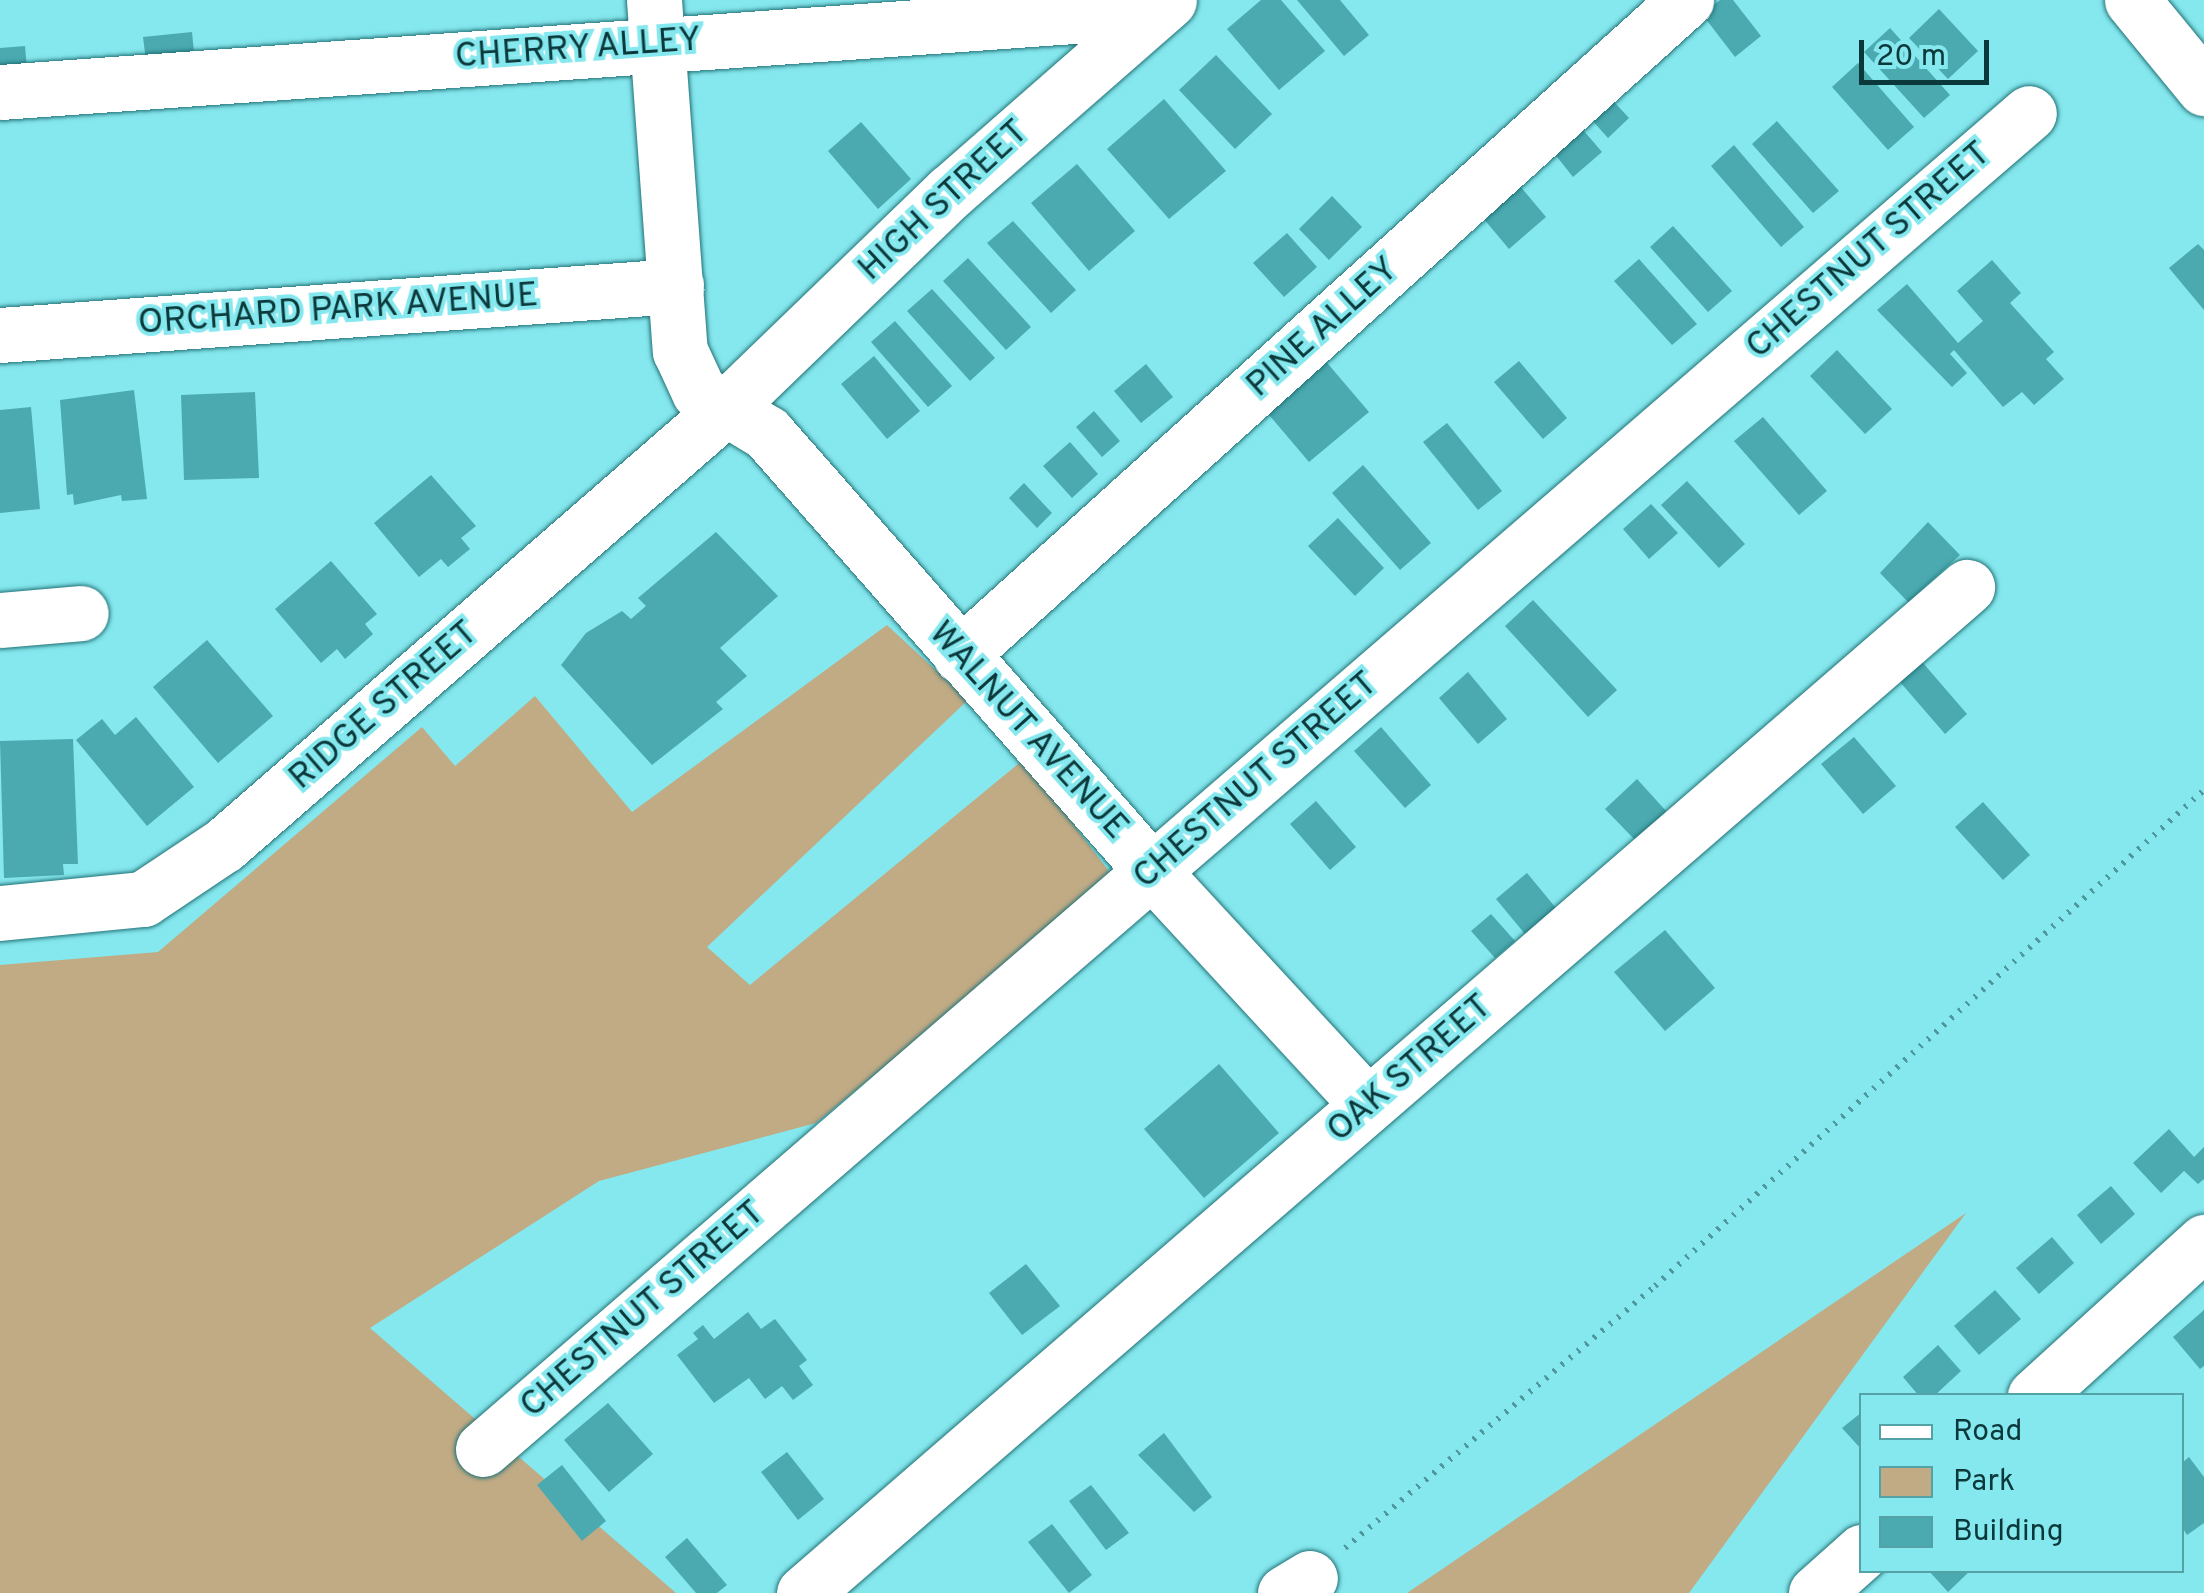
<!DOCTYPE html>
<style>
body{margin:0}
#map{position:relative;width:2204px;height:1593px;overflow:hidden;background:#85e8ee;font-family:Overpass,sans-serif}
div>[style]{position:absolute}
[style*='--x']{left:calc(var(--x)*1px);top:calc(var(--y)*1px);width:calc(var(--w)*1px);rotate:calc(var(--a)*1deg)}
.green>*{inset:0;background:#c1ab85}
.building>*{inset:0;background:#4aaab0}
.path>*{height:6px;margin-top:-3px;transform-origin:0;background:repeating-linear-gradient(90deg,#4e999e 0 2.5px,transparent 0 10.5px)}
.roads{filter:drop-shadow(0 0 2px #227277) drop-shadow(0 0 2px #227277)}
.minor>*{height:55px;margin:-27.5px;padding:0 27.5px;transform-origin:27.5px;border-radius:27.5px;background:#fff}
span{translate:-50% -50%;white-space:nowrap;text-align:center;line-height:1.15;-webkit-text-stroke:8px #85e8ee;paint-order:stroke}
.street-label{font-size:35px;color:#0b383a}
.legend{position:absolute;left:1859px;top:1393px;width:325px;height:180px;box-sizing:border-box;background:#85e8ee;border:2px solid #54a2a6;margin:0;padding:12px 18px;list-style:none;font-size:30px;color:#0b383a}
.legend li{display:flex;align-items:center;gap:20px;height:50px}
.legend b{width:50px;border:2px solid #54a2a6}
.scale{position:absolute;left:1859px;top:40px;width:130px;height:45px;box-sizing:border-box;border:5px solid #0b383a;border-top:0;padding-left:12px;font-size:30px;line-height:35px;white-space:nowrap;color:#0b383a;-webkit-text-stroke:8px #85e8ee;paint-order:stroke}
</style>
<div id="map">
<div class="green">
<div style="clip-path:polygon(887px 625px,968px 700px,707px 947px,750px 985px,1024px 759px,1114px 878px,816px 1123px,599px 1181px,370px 1328px,676px 1593px,0 1593px,0 965px,158px 952px,422px 727px,455px 766px,535px 696px,632px 812px)"></div>
<div style="clip-path:polygon(1966px 1213px,1689px 1593px,1407px 1593px)"></div>
</div>
<div class="building">
<div style="clip-path:polygon(1261px 0,1281px 0,1325px 51px,1279px 90px,1227px 29px)"></div>
<div style="clip-path:polygon(1297px 0,1340px 0,1369px 35px,1344px 56px)"></div>
<div style="clip-path:polygon(1720px 0,1733px 0,1761px 36px,1735px 57px,1702px 14px)"></div>
<div style="clip-path:polygon(1939px 9px,1978px 51px,1948px 79px,1909px 38px)"></div>
<div style="clip-path:polygon(1890px 28px,1950px 95px,1924px 118px,1864px 52px)"></div>
<div style="clip-path:polygon(192px 32px,195px 63px,147px 69px,143px 37px)"></div>
<div style="clip-path:polygon(25px 46px,28px 81px,0 83px,0 48px)"></div>
<div style="clip-path:polygon(1216px 55px,1272px 114px,1235px 149px,1179px 90px)"></div>
<div style="clip-path:polygon(1858px 63px,1914px 127px,1888px 150px,1832px 87px)"></div>
<div style="clip-path:polygon(1604px 91px,1629px 118px,1608px 138px,1583px 110px)"></div>
<div style="clip-path:polygon(1164px 99px,1226px 171px,1169px 219px,1107px 149px)"></div>
<div style="clip-path:polygon(1777px 121px,1839px 191px,1813px 213px,1752px 144px)"></div>
<div style="clip-path:polygon(861px 122px,911px 179px,878px 209px,828px 151px)"></div>
<div style="clip-path:polygon(1578px 124px,1602px 152px,1573px 177px,1550px 148px)"></div>
<div style="clip-path:polygon(1734px 145px,1804px 227px,1781px 247px,1711px 166px)"></div>
<div style="clip-path:polygon(1077px 164px,1135px 231px,1089px 271px,1031px 203px)"></div>
<div style="clip-path:polygon(1515px 180px,1546px 217px,1509px 249px,1478px 212px)"></div>
<div style="clip-path:polygon(1332px 196px,1362px 227px,1329px 260px,1299px 229px)"></div>
<div style="clip-path:polygon(1013px 221px,1076px 290px,1051px 313px,987px 243px)"></div>
<div style="clip-path:polygon(1673px 226px,1732px 291px,1708px 312px,1650px 247px)"></div>
<div style="clip-path:polygon(1287px 233px,1317px 267px,1284px 297px,1253px 263px)"></div>
<div style="clip-path:polygon(2198px 244px,2204px 250px,2204px 310px,2169px 268px)"></div>
<div style="clip-path:polygon(968px 258px,1031px 327px,1006px 350px,943px 281px)"></div>
<div style="clip-path:polygon(1639px 259px,1697px 324px,1672px 345px,1614px 281px)"></div>
<div style="clip-path:polygon(1992px 260px,2021px 293px,2010px 303px,2054px 352px,2046px 359px,2064px 379px,2034px 405px,2022px 392px,2003px 407px,1954px 350px,1950px 354px,1967px 373px,1952px 387px,1877px 310px,1907px 284px,1958px 343px,1983px 321px,1957px 291px)"></div>
<div style="clip-path:polygon(932px 289px,995px 358px,970px 381px,907px 311px)"></div>
<div style="clip-path:polygon(895px 321px,952px 386px,928px 407px,871px 342px)"></div>
<div style="clip-path:polygon(1837px 350px,1892px 409px,1865px 434px,1810px 376px)"></div>
<div style="clip-path:polygon(1317px 351px,1369px 412px,1309px 462px,1258px 402px)"></div>
<div style="clip-path:polygon(874px 356px,920px 411px,887px 439px,841px 384px)"></div>
<div style="clip-path:polygon(1519px 361px,1567px 418px,1543px 439px,1494px 382px)"></div>
<div style="clip-path:polygon(1146px 364px,1173px 397px,1141px 423px,1114px 391px)"></div>
<div style="clip-path:polygon(134px 390px,147px 499px,122px 501px,121px 495px,74px 505px,73px 494px,67px 495px,60px 400px)"></div>
<div style="clip-path:polygon(255px 392px,259px 478px,184px 480px,181px 395px)"></div>
<div style="clip-path:polygon(31px 407px,40px 509px,0 513px,0 410px)"></div>
<div style="clip-path:polygon(1094px 411px,1120px 441px,1102px 457px,1076px 427px)"></div>
<div style="clip-path:polygon(1763px 417px,1827px 491px,1799px 515px,1734px 441px)"></div>
<div style="clip-path:polygon(1447px 423px,1502px 491px,1478px 510px,1423px 442px)"></div>
<div style="clip-path:polygon(1070px 442px,1098px 474px,1072px 498px,1043px 466px)"></div>
<div style="clip-path:polygon(1363px 465px,1431px 543px,1400px 570px,1332px 493px)"></div>
<div style="clip-path:polygon(431px 475px,476px 526px,461px 538px,470px 549px,448px 567px,441px 559px,419px 577px,374px 523px)"></div>
<div style="clip-path:polygon(1687px 481px,1745px 544px,1719px 568px,1661px 505px)"></div>
<div style="clip-path:polygon(1024px 483px,1052px 513px,1037px 528px,1009px 498px)"></div>
<div style="clip-path:polygon(1651px 504px,1678px 533px,1649px 559px,1623px 529px)"></div>
<div style="clip-path:polygon(1338px 518px,1384px 568px,1355px 596px,1308px 546px)"></div>
<div style="clip-path:polygon(1928px 522px,1960px 555px,1908px 602px,1880px 573px)"></div>
<div style="clip-path:polygon(716px 532px,778px 596px,720px 648px,747px 676px,716px 702px,723px 709px,652px 765px,561px 665px,586px 633px,622px 611px,631px 619px,646px 606px,638px 598px)"></div>
<div style="clip-path:polygon(331px 561px,377px 614px,365px 624px,373px 634px,345px 659px,337px 649px,321px 663px,275px 609px)"></div>
<div style="clip-path:polygon(1533px 600px,1617px 690px,1588px 717px,1505px 626px)"></div>
<div style="clip-path:polygon(207px 640px,273px 716px,218px 763px,153px 687px)"></div>
<div style="clip-path:polygon(1917px 656px,1967px 714px,1945px 734px,1894px 675px)"></div>
<div style="clip-path:polygon(1468px 672px,1507px 719px,1478px 744px,1439px 698px)"></div>
<div style="clip-path:polygon(136px 717px,194px 787px,147px 826px,76px 740px,102px 719px,115px 735px)"></div>
<div style="clip-path:polygon(1381px 727px,1431px 785px,1405px 808px,1354px 751px)"></div>
<div style="clip-path:polygon(1854px 737px,1896px 786px,1863px 814px,1821px 764px)"></div>
<div style="clip-path:polygon(73px 739px,78px 864px,63px 864px,64px 875px,4px 878px,0 741px)"></div>
<div style="clip-path:polygon(1637px 779px,1667px 812px,1636px 841px,1605px 809px)"></div>
<div style="clip-path:polygon(1316px 801px,1356px 847px,1330px 870px,1290px 824px)"></div>
<div style="clip-path:polygon(1983px 802px,2030px 855px,2003px 880px,1955px 827px)"></div>
<div style="clip-path:polygon(1527px 873px,1556px 908px,1525px 934px,1496px 899px)"></div>
<div style="clip-path:polygon(1491px 914px,1515px 941px,1495px 958px,1471px 931px)"></div>
<div style="clip-path:polygon(1665px 930px,1715px 988px,1665px 1031px,1614px 972px)"></div>
<div style="clip-path:polygon(1219px 1064px,1279px 1133px,1204px 1198px,1144px 1129px)"></div>
<div style="clip-path:polygon(2169px 1129px,2194px 1157px,2204px 1147px,2204px 1179px,2198px 1184px,2184px 1171px,2161px 1193px,2133px 1163px)"></div>
<div style="clip-path:polygon(2111px 1186px,2135px 1214px,2101px 1244px,2077px 1215px)"></div>
<div style="clip-path:polygon(2052px 1237px,2074px 1263px,2039px 1294px,2016px 1268px)"></div>
<div style="clip-path:polygon(1026px 1264px,1060px 1306px,1022px 1335px,989px 1293px)"></div>
<div style="clip-path:polygon(1995px 1290px,2021px 1319px,1979px 1355px,1954px 1326px)"></div>
<div style="clip-path:polygon(2204px 1310px,2204px 1366px,2200px 1369px,2173px 1337px)"></div>
<div style="clip-path:polygon(748px 1312px,761px 1329px,775px 1319px,807px 1360px,799px 1366px,813px 1385px,793px 1400px,782px 1386px,765px 1399px,749px 1378px,714px 1403px,677px 1355px,698px 1339px,693px 1333px,703px 1325px,714px 1339px)"></div>
<div style="clip-path:polygon(1938px 1345px,1961px 1371px,1934px 1396px,1919px 1396px,1903px 1377px)"></div>
<div style="clip-path:polygon(608px 1403px,653px 1454px,609px 1492px,564px 1440px)"></div>
<div style="clip-path:polygon(1862px 1412px,1862px 1450px,1842px 1428px)"></div>
<div style="clip-path:polygon(1164px 1433px,1212px 1497px,1194px 1512px,1138px 1455px)"></div>
<div style="clip-path:polygon(787px 1452px,824px 1499px,798px 1520px,761px 1472px)"></div>
<div style="clip-path:polygon(2189px 1457px,2204px 1477px,2204px 1523px,2187px 1535px,2182px 1527px,2182px 1463px)"></div>
<div style="clip-path:polygon(562px 1465px,606px 1521px,582px 1541px,537px 1485px)"></div>
<div style="clip-path:polygon(1091px 1485px,1129px 1533px,1106px 1550px,1069px 1501px)"></div>
<div style="clip-path:polygon(1052px 1524px,1092px 1575px,1069px 1593px,1028px 1542px)"></div>
<div style="clip-path:polygon(687px 1538px,727px 1585px,717px 1593px,696px 1593px,665px 1557px)"></div>
<div style="clip-path:polygon(1928px 1570px,1971px 1570px,1948px 1592px)"></div>
</div>
<div class="path">
<div style="--x:1345;--y:1548;--w:406;--a:-40.2"></div>
<div style="--x:1655;--y:1286;--w:740;--a:-42.1"></div>
</div>
<div class="roads">
<div class="minor">
<div style="--x:654;--y:0;--w:352;--a:85.8"></div>
<div style="--x:680;--y:351;--w:45;--a:65.1"></div>
<div style="--x:699;--y:392;--w:79;--a:31.1"></div>
<div style="--x:767;--y:433;--w:583;--a:48.68"></div>
<div style="--x:1152;--y:871;--w:318;--a:47.3"></div>
<div style="--x:2132;--y:0;--w:114;--a:50.7"></div>
<div style="--x:0;--y:92;--w:1160;--a:-4.05"></div>
<div style="--x:0;--y:335;--w:678;--a:-4.15"></div>
<div style="--x:0;--y:620;--w:81;--a:-4.9"></div>
<div style="--x:960;--y:655;--w:978;--a:-42.06"></div>
<div style="--x:0;--y:913;--w:144;--a:-5.6"></div>
<div style="--x:143;--y:899;--w:97;--a:-33.7"></div>
<div style="--x:224;--y:845;--w:664;--a:-41.03"></div>
<div style="--x:725;--y:409;--w:313;--a:-44"></div>
<div style="--x:950;--y:192;--w:291;--a:-41.2"></div>
<div style="--x:2035;--y:1396;--w:229;--a:-42.3"></div>
<div style="--x:483;--y:1449;--w:2043;--a:-40.83"></div>
<div style="--x:804;--y:1593;--w:1538;--a:-40.86"></div>
<div style="--x:1285;--y:1593;--w:29;--a:-31"></div>
<div style="--x:1816;--y:1593;--w:62;--a:-41.7"></div>
</div>
</div>
<div class="street-label">
<span style="left:578px;top:49px;rotate:-4deg">CHERRY ALLEY</span>
<span style="left:944px;top:201px;rotate:-43deg">HIGH STREET</span>
<span style="left:1869px;top:251px;rotate:-41deg">CHESTNUT STREET</span>
<span style="left:338px;top:310px;rotate:-4deg">ORCHARD PARK AVENUE</span>
<span style="left:1323px;top:328px;rotate:-42deg">PINE ALLEY</span>
<span style="left:384px;top:706px;rotate:-41deg">RIDGE STREET</span>
<span style="left:1028px;top:731px;rotate:48deg">WALNUT AVENUE</span>
<span style="left:1256px;top:781px;rotate:-41deg">CHESTNUT STREET</span>
<span style="left:1410px;top:1069px;rotate:-41deg">OAK STREET</span>
<span style="left:643px;top:1310px;rotate:-41deg">CHESTNUT STREET</span>
</div>
<ul class="legend">
<li><b style="height:12px;background:#fff"></b>Road</li>
<li><b style="height:28px;background:#c1ab85"></b>Park</li>
<li><b style="height:28px;background:#4aaab0"></b>Building</li>
</ul>
<div class="scale">20 m</div>
</div>
